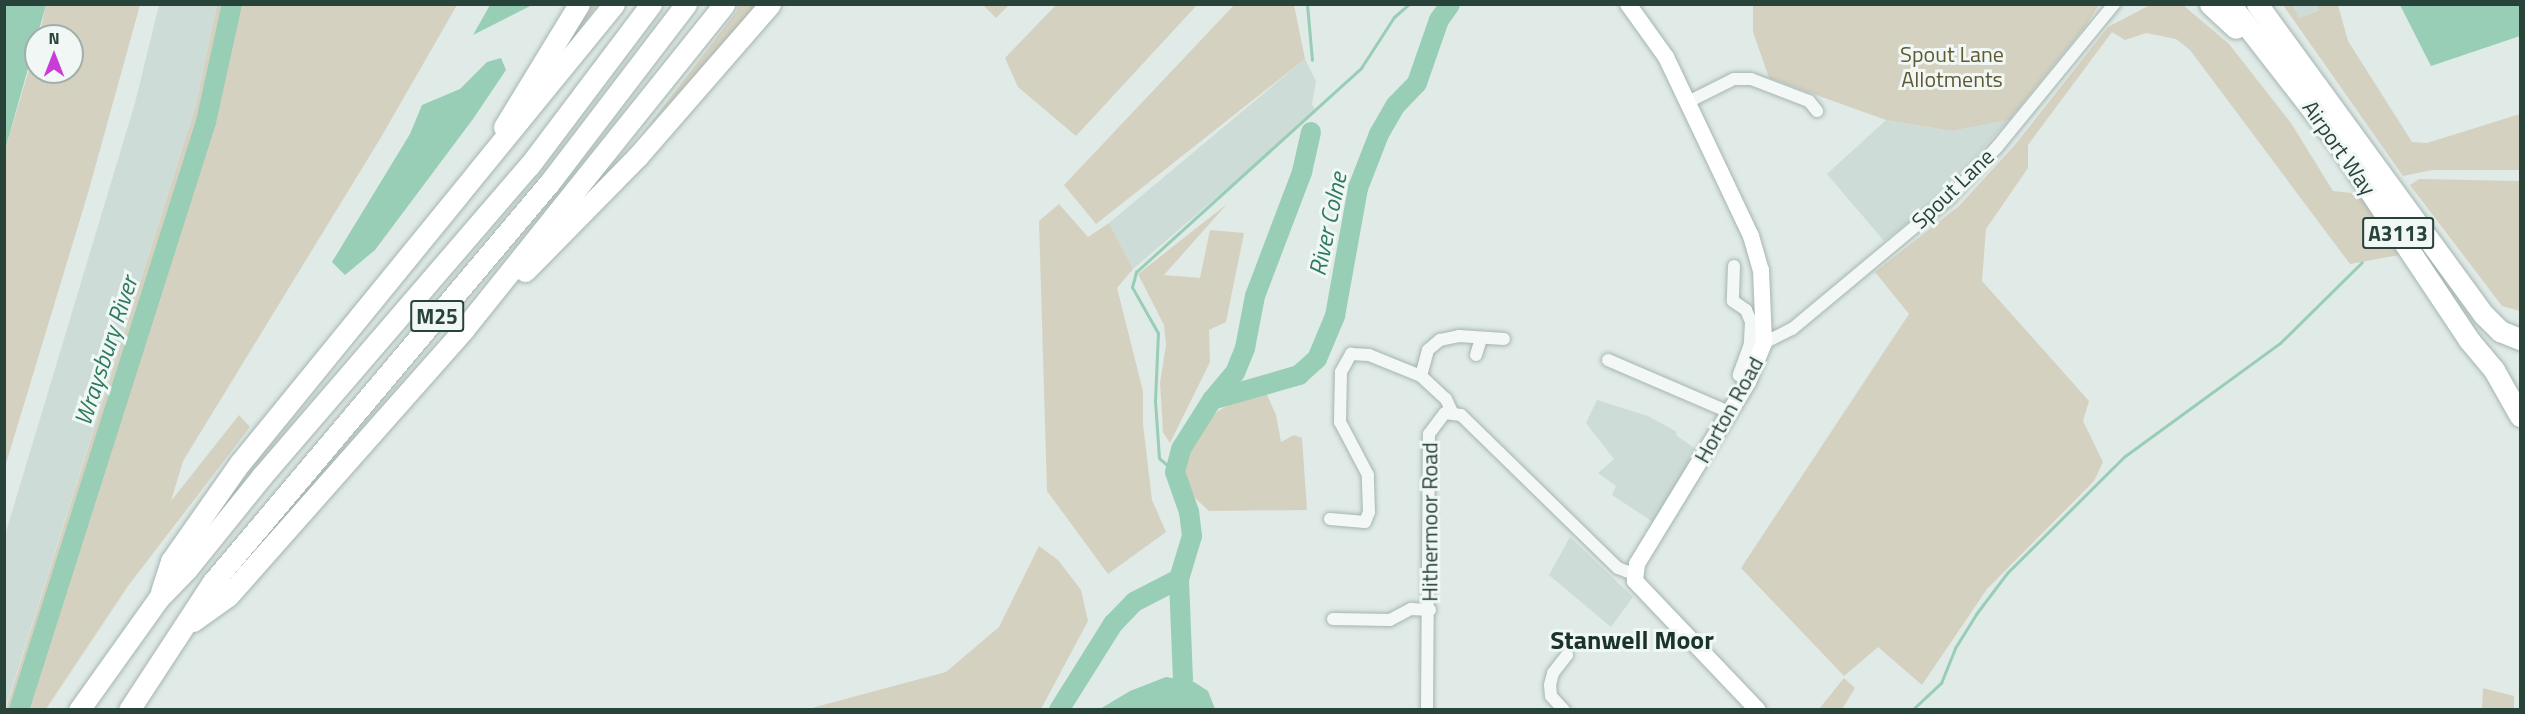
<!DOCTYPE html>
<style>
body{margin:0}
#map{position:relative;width:2525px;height:714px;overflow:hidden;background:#e0eae7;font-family:"Titillium Web",sans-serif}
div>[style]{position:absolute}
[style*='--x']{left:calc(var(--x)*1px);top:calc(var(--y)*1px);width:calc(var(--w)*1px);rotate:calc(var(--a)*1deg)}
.built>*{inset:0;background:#cedcd7}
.green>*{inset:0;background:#d5d1c0}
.water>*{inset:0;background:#98cdb6}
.stream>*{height:3px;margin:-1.5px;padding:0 1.5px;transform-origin:1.5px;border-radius:1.5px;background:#98cdb6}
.river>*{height:20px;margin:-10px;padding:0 10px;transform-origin:10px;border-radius:10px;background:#98cdb6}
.roads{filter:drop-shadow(0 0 2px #a5b5b0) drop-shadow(0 0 2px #a5b5b0)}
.street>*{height:12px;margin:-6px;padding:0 6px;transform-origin:6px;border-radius:6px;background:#f3f8f7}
.secondary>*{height:16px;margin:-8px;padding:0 8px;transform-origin:8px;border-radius:8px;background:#fff}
.highway>*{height:21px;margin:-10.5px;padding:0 10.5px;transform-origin:10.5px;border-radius:10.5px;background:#fff}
span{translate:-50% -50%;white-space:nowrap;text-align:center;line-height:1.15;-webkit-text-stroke:6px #f0f7f5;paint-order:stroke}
.shield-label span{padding:2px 4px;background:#f0f7f5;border:2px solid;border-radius:4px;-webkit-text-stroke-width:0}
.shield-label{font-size:21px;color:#27433a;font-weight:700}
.park-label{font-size:22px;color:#605a33}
.street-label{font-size:22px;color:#27433a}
.water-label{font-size:24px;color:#2e7a5d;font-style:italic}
.quarter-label{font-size:26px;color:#1a342c;font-weight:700}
.frame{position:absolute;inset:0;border:6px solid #27433a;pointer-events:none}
.north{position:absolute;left:24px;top:24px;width:60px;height:60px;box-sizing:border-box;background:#f0f7f5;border:2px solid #a0afaa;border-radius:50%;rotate:0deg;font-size:16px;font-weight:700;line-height:24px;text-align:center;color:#27433a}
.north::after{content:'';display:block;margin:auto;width:21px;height:27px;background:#ca3cd8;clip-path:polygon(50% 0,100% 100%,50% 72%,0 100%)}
</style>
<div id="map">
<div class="built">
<div style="clip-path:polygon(159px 5px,217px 5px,196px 105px,5px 710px,5px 535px,135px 103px)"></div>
<div style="clip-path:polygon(2293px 5px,2317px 5px,2320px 9px,2299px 18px)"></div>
<div style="clip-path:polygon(1305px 59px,1316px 81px,1312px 104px,1316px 112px,1133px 269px,1109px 223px)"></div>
<div style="clip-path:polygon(1886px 120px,1952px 131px,2009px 120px,1934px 202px,1884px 241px,1827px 174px)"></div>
<div style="clip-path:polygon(1597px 400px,1648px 416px,1677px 432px,1676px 435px,1698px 451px,1690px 456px,1686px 473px,1653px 522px,1612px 495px,1616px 486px,1598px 473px,1614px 459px,1586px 423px)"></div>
<div style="clip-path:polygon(1570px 537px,1633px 597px,1611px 627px,1549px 575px)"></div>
</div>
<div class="green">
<div style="clip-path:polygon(1235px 4px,1294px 5px,1305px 59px,1096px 224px,1064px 185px)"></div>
<div style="clip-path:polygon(46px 5px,140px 5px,88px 193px,5px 467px,5px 150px,36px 46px,36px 72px,72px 72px,72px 36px,39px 36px)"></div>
<div style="clip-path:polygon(217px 5px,457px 5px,380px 139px,183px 461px,171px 501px,239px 415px,250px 427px,128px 586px,46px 709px,6px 709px,196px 105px)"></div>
<div style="clip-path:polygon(588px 5px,598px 5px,552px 64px)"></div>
<div style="clip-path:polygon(738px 5px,757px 5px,643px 133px,737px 11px)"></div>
<div style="clip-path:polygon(983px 5px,1009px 5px,996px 18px)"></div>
<div style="clip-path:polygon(1056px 5px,1056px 4px,1197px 5px,1076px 136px,1018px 87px,1005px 58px)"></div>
<div style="clip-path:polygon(1753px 5px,1753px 4px,2099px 5px,2085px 27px,2009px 120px,1952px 131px,1886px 120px,1769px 78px,1753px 32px)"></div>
<div style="clip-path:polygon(2150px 5px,2183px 5px,2229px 44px,2291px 123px,2333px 191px,2361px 194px,2399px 255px,2350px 264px,2190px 50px,2176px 39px,2146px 33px,2125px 40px,2112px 32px,2028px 145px,2028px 168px,1986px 229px,1982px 281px,2089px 401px,2083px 421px,2103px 462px,2094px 481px,1987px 589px,1922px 685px,1878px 647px,1844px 676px,1741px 568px,1909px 314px,1875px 272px,1959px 206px,2014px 146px,2108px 27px)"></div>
<div style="clip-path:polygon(2283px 5px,2293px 5px,2299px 18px,2319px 10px,2317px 5px,2338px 5px,2348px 41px,2412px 142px,2427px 143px,2520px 114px,2520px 170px,2432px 170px,2403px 176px)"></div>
<div style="clip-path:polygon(2419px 179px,2520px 181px,2520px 311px,2502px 306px,2410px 185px)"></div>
<div style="clip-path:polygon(1059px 204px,1088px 237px,1109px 223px,1133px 269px,1117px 288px,1143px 391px,1143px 424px,1152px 500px,1166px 532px,1108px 574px,1047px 491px,1039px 221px)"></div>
<div style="clip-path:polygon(1227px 204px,1164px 275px,1200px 278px,1210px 230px,1244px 233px,1226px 322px,1209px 330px,1210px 362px,1170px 443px,1163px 432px,1160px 383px,1166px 345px,1164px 325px,1138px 274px)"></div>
<div style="clip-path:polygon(1263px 386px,1276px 415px,1281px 442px,1294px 435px,1302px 438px,1307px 510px,1209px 511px,1194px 497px,1186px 478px,1186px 456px,1198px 432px,1218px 411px)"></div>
<div style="clip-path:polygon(1039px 546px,1058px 560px,1081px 590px,1088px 621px,1041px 709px,808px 709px,946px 672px,999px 627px)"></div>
<div style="clip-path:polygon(1844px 678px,1855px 688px,1842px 709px,1819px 709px)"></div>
<div style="clip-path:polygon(2483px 688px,2514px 696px,2514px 709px,2482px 709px)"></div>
</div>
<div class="water">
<div style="clip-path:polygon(5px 4px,46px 5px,5px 150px,4px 5px)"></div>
<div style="clip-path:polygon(490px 5px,490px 4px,532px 5px,473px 35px)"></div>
<div style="clip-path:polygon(2400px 5px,2520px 5px,2520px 36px,2431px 66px)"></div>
<div style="clip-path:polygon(501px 58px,506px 70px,473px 119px,375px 250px,345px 275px,332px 262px,410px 134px,422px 105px,460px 89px,487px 62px)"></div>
<div style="clip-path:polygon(1166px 677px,1194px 682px,1208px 691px,1215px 709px,1100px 709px,1130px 691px)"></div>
</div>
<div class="stream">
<div style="--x:1307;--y:4;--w:56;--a:84.9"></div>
<div style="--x:1175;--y:472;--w:21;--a:-139"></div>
<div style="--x:1159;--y:458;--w:57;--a:-94"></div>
<div style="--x:1155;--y:401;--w:68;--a:-87.5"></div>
<div style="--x:1158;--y:333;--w:53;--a:-119.5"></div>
<div style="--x:1132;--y:287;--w:16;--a:-75"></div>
<div style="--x:1136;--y:272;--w:304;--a:-42.2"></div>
<div style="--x:1361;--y:68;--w:61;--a:-57.1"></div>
<div style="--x:1394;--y:17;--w:20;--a:-41"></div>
<div style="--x:1912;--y:710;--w:40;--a:-43"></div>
<div style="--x:1941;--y:683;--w:38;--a:-68"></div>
<div style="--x:1955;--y:648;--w:40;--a:-58"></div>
<div style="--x:1976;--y:614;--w:51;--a:-52.9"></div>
<div style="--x:2007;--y:573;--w:166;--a:-44.8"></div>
<div style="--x:2125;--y:456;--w:192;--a:-36.1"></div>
<div style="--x:2280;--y:343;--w:115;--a:-44.6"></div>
</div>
<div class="river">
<div style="--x:1212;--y:400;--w:91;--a:-16"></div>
<div style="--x:1299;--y:375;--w:24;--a:-42"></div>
<div style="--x:1317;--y:359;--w:47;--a:-67.3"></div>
<div style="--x:1335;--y:316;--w:130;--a:-79.8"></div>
<div style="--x:1358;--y:188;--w:58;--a:-68.7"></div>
<div style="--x:1379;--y:134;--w:34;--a:-60"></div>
<div style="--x:1396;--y:105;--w:30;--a:-46"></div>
<div style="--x:1417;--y:83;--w:67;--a:-70.8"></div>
<div style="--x:1439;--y:20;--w:19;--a:-55"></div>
<div style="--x:1183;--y:680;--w:101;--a:-92.3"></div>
<div style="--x:1179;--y:579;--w:45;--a:-73.2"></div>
<div style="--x:1192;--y:536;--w:24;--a:-97"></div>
<div style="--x:1189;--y:512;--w:42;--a:-109.3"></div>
<div style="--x:1175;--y:472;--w:24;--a:-75"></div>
<div style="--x:1181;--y:449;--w:58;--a:-57.7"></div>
<div style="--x:1212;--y:400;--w:35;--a:-50"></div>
<div style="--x:1235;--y:373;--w:27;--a:-68"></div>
<div style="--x:1245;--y:348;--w:53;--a:-79.1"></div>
<div style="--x:1255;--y:296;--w:133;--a:-69.2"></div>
<div style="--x:1302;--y:172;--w:41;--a:-77.3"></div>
<div style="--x:19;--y:710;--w:617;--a:-72.36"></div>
<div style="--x:206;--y:122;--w:121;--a:-77.6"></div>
<div style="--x:1059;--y:710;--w:102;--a:-57.9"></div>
<div style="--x:1113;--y:624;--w:30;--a:-46"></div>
<div style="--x:1134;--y:602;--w:51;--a:-27.1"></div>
</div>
<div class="roads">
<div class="street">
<div style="--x:1688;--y:102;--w:51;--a:-26.6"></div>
<div style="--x:1734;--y:79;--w:17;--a:0"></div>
<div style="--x:1751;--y:79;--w:62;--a:20.8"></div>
<div style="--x:1809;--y:101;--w:13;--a:51"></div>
<div style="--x:1734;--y:266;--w:35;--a:92"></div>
<div style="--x:1733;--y:301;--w:16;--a:35"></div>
<div style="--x:1746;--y:310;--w:13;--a:67"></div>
<div style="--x:1751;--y:322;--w:22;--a:93"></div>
<div style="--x:1750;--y:344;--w:33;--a:110"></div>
<div style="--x:1739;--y:375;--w:11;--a:38"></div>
<div style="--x:1764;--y:343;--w:31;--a:-27"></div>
<div style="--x:1792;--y:329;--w:204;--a:-39.8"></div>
<div style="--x:1949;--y:198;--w:70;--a:-46.7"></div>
<div style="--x:1997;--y:147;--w:185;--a:-50.7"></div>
<div style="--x:1476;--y:355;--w:17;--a:-73"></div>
<div style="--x:1608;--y:360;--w:132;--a:23.3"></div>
<div style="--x:1421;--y:376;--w:27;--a:-75"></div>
<div style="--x:1428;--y:350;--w:16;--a:-40"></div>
<div style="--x:1440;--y:340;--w:19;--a:-12"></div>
<div style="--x:1459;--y:336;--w:45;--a:3.8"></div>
<div style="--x:1330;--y:519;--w:35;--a:5"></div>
<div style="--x:1365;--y:522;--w:11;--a:-68"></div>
<div style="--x:1369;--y:512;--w:37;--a:-92"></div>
<div style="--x:1368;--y:475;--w:60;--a:-117.8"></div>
<div style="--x:1340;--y:422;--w:50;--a:-88.9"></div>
<div style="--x:1341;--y:372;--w:21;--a:-61"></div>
<div style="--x:1351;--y:354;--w:18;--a:3"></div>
<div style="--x:1369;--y:355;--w:56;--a:22"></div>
<div style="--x:1421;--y:376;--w:34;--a:43"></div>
<div style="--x:1446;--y:399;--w:14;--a:65"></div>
<div style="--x:1333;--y:619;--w:57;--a:1"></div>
<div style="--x:1390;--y:620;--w:24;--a:-28"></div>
<div style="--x:1411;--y:609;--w:19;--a:3"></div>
<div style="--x:1427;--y:710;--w:276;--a:-89.6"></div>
<div style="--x:1429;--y:434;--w:26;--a:-53"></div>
<div style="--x:1445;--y:413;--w:16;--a:7"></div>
<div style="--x:1461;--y:415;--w:219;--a:44.3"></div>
<div style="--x:1618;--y:568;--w:17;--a:21"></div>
<div style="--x:1564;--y:710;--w:19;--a:-133"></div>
<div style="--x:1551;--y:696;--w:11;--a:-95"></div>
<div style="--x:1550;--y:685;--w:12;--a:-76"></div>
<div style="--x:1553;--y:673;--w:23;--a:-52"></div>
</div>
<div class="secondary">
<div style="--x:1628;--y:4;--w:65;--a:54.4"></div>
<div style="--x:1666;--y:57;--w:198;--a:64.6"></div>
<div style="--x:1751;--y:236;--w:35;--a:74"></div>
<div style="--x:1761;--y:270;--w:73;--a:87.6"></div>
<div style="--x:1764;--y:343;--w:42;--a:112.3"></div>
<div style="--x:1748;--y:382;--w:213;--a:121.4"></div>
<div style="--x:1637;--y:564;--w:17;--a:97"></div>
<div style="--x:1635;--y:581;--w:178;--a:46.4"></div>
</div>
<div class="highway">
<div style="--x:2210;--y:4;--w:35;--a:43"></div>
<div style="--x:2230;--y:4;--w:171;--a:52.1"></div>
<div style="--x:2335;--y:139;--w:242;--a:56.3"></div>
<div style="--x:2469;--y:340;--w:39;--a:50"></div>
<div style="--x:2494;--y:370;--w:53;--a:60.5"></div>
<div style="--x:2257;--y:4;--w:385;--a:53.9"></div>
<div style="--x:2484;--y:315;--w:23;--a:45"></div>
<div style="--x:2500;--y:331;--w:22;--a:22"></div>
<div style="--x:504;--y:127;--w:144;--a:-58.6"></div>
<div style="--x:525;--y:271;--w:161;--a:-45.5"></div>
<div style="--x:638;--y:156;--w:201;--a:-49"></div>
<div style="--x:161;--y:592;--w:33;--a:-72"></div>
<div style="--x:171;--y:561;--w:120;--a:-54.9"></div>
<div style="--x:240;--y:463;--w:592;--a:-50.83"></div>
<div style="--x:193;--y:621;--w:43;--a:-35.5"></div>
<div style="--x:228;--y:596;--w:356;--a:-48.5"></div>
<div style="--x:464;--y:329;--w:416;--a:-51.3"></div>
<div style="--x:79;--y:710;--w:138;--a:-54.5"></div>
<div style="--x:159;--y:598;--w:40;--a:-46"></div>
<div style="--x:187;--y:569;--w:119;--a:-51.1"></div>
<div style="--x:262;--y:476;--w:409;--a:-49.3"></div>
<div style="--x:529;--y:166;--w:203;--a:-53"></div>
<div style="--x:129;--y:710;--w:152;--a:-56.8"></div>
<div style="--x:212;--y:583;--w:524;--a:-49.87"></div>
<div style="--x:550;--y:182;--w:224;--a:-52.6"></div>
</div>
</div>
<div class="shield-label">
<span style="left:2398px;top:233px">A3113</span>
<span style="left:437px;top:316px">M25</span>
</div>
<div class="park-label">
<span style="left:1952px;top:67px">Spout Lane<br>Allotments</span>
</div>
<div class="street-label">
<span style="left:2339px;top:148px;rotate:55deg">Airport Way</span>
<span style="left:1953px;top:189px;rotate:-44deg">Spout Lane</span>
<span style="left:1729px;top:410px;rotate:-61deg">Horton Road</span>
<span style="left:1430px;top:522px;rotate:-90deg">Hithermoor Road</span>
</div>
<div class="water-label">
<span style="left:1328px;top:224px;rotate:-78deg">River Colne</span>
<span style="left:106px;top:351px;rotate:-72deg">Wraysbury River</span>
</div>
<div class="quarter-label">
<span style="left:1632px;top:640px">Stanwell Moor</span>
</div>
<div class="frame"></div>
<div class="north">N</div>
</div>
